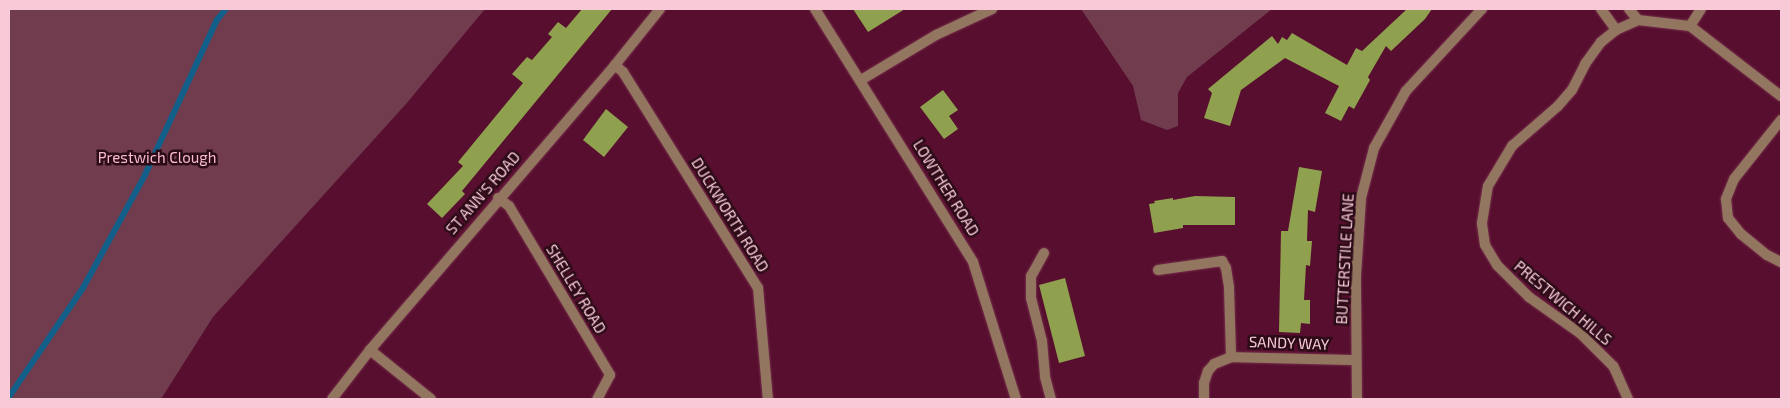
<!DOCTYPE html>
<style>
body{margin:0}
#map{position:relative;width:1790px;height:408px;overflow:hidden;background:#580e2e;font-family:"Exo 2",sans-serif}
div>[style]{position:absolute}
[style*='--x']{left:calc(var(--x)*1px);top:calc(var(--y)*1px);width:calc(var(--w)*1px);rotate:calc(var(--a)*1deg)}
.green>*{inset:0;background:#703c4e}
.stream>*{height:5.5px;margin:-2.75px;padding:0 2.75px;transform-origin:2.75px;border-radius:2.75px;background:#12608a}
.building>*{inset:0;background:#8fa04f}
.roads{filter:drop-shadow(0 0 1px #75304c) drop-shadow(0 0 1px #75304c)}
.street>*{height:10px;margin:-5px;padding:0 5px;transform-origin:5px;border-radius:5px;background:#93765f}
span{translate:-50% -50%;white-space:nowrap;text-align:center;line-height:1.15;-webkit-text-stroke:5px #2b0b17;paint-order:stroke}
.park-label{font-size:15px;color:#fcbccf}
.street-label{font-size:15px;color:#f8cad7}
.frame{position:absolute;inset:0;border:10px solid #f8cad7;pointer-events:none}
</style>
<div id="map">
<div class="green">
<div style="clip-path:polygon(9px 9px,485px 9px,406px 104px,213px 317px,161px 399px,9px 399px)"></div>
<div style="clip-path:polygon(1081px 9px,1272px 9px,1187px 77px,1178px 93px,1178px 126px,1167px 130px,1141px 120px,1133px 86px)"></div>
</div>
<div class="stream">
<div style="--x:9;--y:397;--w:132;--a:-55.8"></div>
<div style="--x:83;--y:288;--w:129;--a:-61.2"></div>
<div style="--x:145;--y:175;--w:171;--a:-65.1"></div>
<div style="--x:217;--y:20;--w:14;--a:-51"></div>
</div>
<div class="building">
<div style="clip-path:polygon(582px 9px,612px 9px,462px 191px,465px 194px,442px 218px,427px 204px,463px 166px,458px 162px,523px 83px,512px 74px,527px 57px,532px 60px,552px 37px,548px 34px,558px 22px,566px 28px)"></div>
<div style="clip-path:polygon(853px 9px,905px 9px,868px 32px)"></div>
<div style="clip-path:polygon(1407px 9px,1432px 9px,1425px 19px,1391px 51px,1386px 46px,1368px 77px,1370px 80px,1354px 109px,1349px 106px,1341px 121px,1325px 113px,1339px 86px,1285px 58px,1241px 90px,1230px 126px,1204px 118px,1212px 93px,1208px 89px,1272px 36px,1278px 44px,1282px 37px,1287px 40px,1292px 33px,1347px 65px,1356px 48px,1362px 51px)"></div>
<div style="clip-path:polygon(943px 90px,958px 110px,949px 116px,958px 129px,944px 139px,920px 107px)"></div>
<div style="clip-path:polygon(606px 109px,628px 127px,604px 157px,583px 140px)"></div>
<div style="clip-path:polygon(1299px 167px,1322px 171px,1315px 212px,1308px 210px,1307px 241px,1312px 241px,1310px 266px,1306px 265px,1304px 300px,1310px 300px,1310px 324px,1301px 323px,1300px 333px,1279px 332px,1281px 231px,1288px 231px)"></div>
<div style="clip-path:polygon(1195px 196px,1235px 197px,1235px 225px,1183px 225px,1183px 228px,1154px 233px,1149px 204px,1155px 203px,1154px 201px,1173px 198px,1173px 200px)"></div>
<div style="clip-path:polygon(1065px 278px,1085px 356px,1059px 363px,1039px 285px)"></div>
</div>
<div class="roads">
<div class="street">
<div style="--x:815;--y:9;--w:298;--a:58"></div>
<div style="--x:973;--y:262;--w:144;--a:72.6"></div>
<div style="--x:1601;--y:9;--w:26;--a:54"></div>
<div style="--x:1629;--y:9;--w:14;--a:51"></div>
<div style="--x:1690;--y:26;--w:20;--a:-57"></div>
<div style="--x:615;--y:65;--w:11;--a:41"></div>
<div style="--x:623;--y:72;--w:255;--a:58"></div>
<div style="--x:758;--y:288;--w:111;--a:84.9"></div>
<div style="--x:861;--y:80;--w:87;--a:-31"></div>
<div style="--x:936;--y:35;--w:62;--a:-24.9"></div>
<div style="--x:1781;--y:120;--w:75;--a:128.5"></div>
<div style="--x:1734;--y:179;--w:22;--a:112"></div>
<div style="--x:1726;--y:199;--w:19;--a:84"></div>
<div style="--x:1728;--y:218;--w:21;--a:51"></div>
<div style="--x:1741;--y:234;--w:33;--a:39"></div>
<div style="--x:1767;--y:255;--w:16;--a:27"></div>
<div style="--x:498;--y:198;--w:14;--a:36"></div>
<div style="--x:509;--y:206;--w:197;--a:59.1"></div>
<div style="--x:610;--y:375;--w:27;--a:118"></div>
<div style="--x:1044;--y:253;--w:26;--a:119"></div>
<div style="--x:1031;--y:276;--w:22;--a:90"></div>
<div style="--x:1031;--y:298;--w:44;--a:75.7"></div>
<div style="--x:1042;--y:341;--w:36;--a:85"></div>
<div style="--x:1045;--y:377;--w:23;--a:75"></div>
<div style="--x:1158;--y:270;--w:65;--a:-8"></div>
<div style="--x:1222;--y:261;--w:8;--a:60"></div>
<div style="--x:1226;--y:268;--w:20;--a:81"></div>
<div style="--x:1229;--y:288;--w:69;--a:88.3"></div>
<div style="--x:370;--y:350;--w:78;--a:38.8"></div>
<div style="--x:332;--y:399;--w:62;--a:-52.2"></div>
<div style="--x:370;--y:350;--w:376;--a:-49.3"></div>
<div style="--x:615;--y:65;--w:72;--a:-51.2"></div>
<div style="--x:1204;--y:399;--w:16;--a:-90"></div>
<div style="--x:1204;--y:383;--w:13;--a:-72"></div>
<div style="--x:1208;--y:371;--w:9;--a:-49"></div>
<div style="--x:1214;--y:364;--w:18;--a:-22"></div>
<div style="--x:1231;--y:357;--w:125;--a:1.4"></div>
<div style="--x:1357;--y:399;--w:123;--a:-90.5"></div>
<div style="--x:1356;--y:276;--w:78;--a:-86.3"></div>
<div style="--x:1361;--y:198;--w:52;--a:-75.4"></div>
<div style="--x:1374;--y:148;--w:65;--a:-60.7"></div>
<div style="--x:1406;--y:91;--w:112;--a:-47.2"></div>
<div style="--x:1628;--y:399;--w:36;--a:-114"></div>
<div style="--x:1613;--y:366;--w:45;--a:-135"></div>
<div style="--x:1581;--y:334;--w:64;--a:-144.6"></div>
<div style="--x:1529;--y:297;--w:45;--a:-135"></div>
<div style="--x:1497;--y:265;--w:23;--a:-121"></div>
<div style="--x:1485;--y:245;--w:22;--a:-98"></div>
<div style="--x:1482;--y:223;--w:37;--a:-81"></div>
<div style="--x:1488;--y:186;--w:47;--a:-59"></div>
<div style="--x:1512;--y:146;--w:61;--a:-41"></div>
<div style="--x:1558;--y:106;--w:21;--a:-49"></div>
<div style="--x:1572;--y:90;--w:29;--a:-63"></div>
<div style="--x:1585;--y:64;--w:27;--a:-54"></div>
<div style="--x:1601;--y:42;--w:19;--a:-39"></div>
<div style="--x:1616;--y:30;--w:24;--a:-24"></div>
<div style="--x:1638;--y:20;--w:52;--a:6.6"></div>
<div style="--x:1690;--y:26;--w:115;--a:37.6"></div>
</div>
</div>
<div class="park-label">
<span style="left:157px;top:158px">Prestwich Clough</span>
</div>
<div class="street-label">
<span style="left:946px;top:188px;rotate:58deg">LOWTHER ROAD</span>
<span style="left:483px;top:193px;rotate:-49deg">ST ANN'S ROAD</span>
<span style="left:730px;top:215px;rotate:58deg">DUCKWORTH ROAD</span>
<span style="left:1345px;top:259px;rotate:-87deg">BUTTERSTILE LANE</span>
<span style="left:576px;top:289px;rotate:59deg">SHELLEY ROAD</span>
<span style="left:1563px;top:303px;rotate:40deg">PRESTWICH HILLS</span>
<span style="left:1289px;top:343px;rotate:2deg">SANDY WAY</span>
</div>
<div class="frame"></div>
</div>
